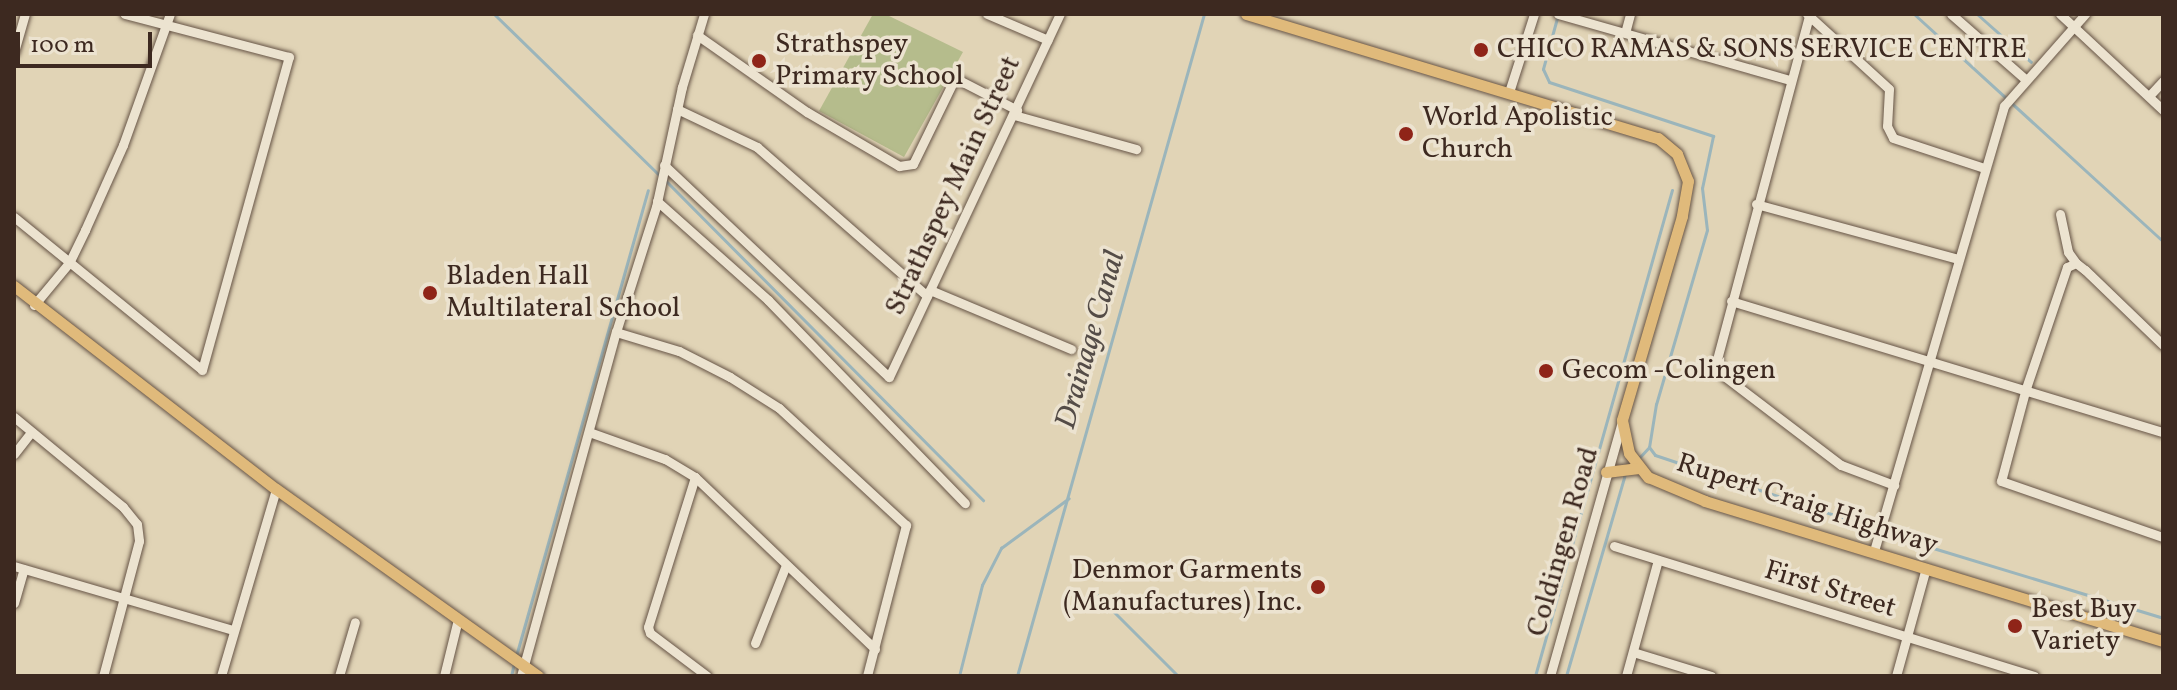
<!DOCTYPE html>
<style>
body{margin:0}
#map{position:relative;width:2177px;height:690px;overflow:hidden;background:#e1d4b6;font-family:Vollkorn,serif}
div>[style]{position:absolute}
[style*='--x']{left:calc(var(--x)*1px);top:calc(var(--y)*1px);width:calc(var(--w)*1px);rotate:calc(var(--a)*1deg)}
.green>*{inset:0;background:#b5bc8c}
.stream>*{height:3px;margin:-1.5px;padding:0 1.5px;transform-origin:1.5px;border-radius:1.5px;background:#9bb5bb}
.roads{filter:drop-shadow(0 0 2px #665446) drop-shadow(0 0 2px #665446)}
.minor>*{height:9px;margin:-4.5px;padding:0 4.5px;transform-origin:4.5px;border-radius:4.5px;background:#ece3d0}
.major>*{height:11px;margin:-5.5px;padding:0 5.5px;transform-origin:5.5px;border-radius:5.5px;background:#e0ba7b}
.dots>*{width:22px;height:22px;translate:-50% -50%;box-sizing:border-box;border:4px solid #ece3d0;border-radius:50%}
span{translate:-50% -50%;white-space:nowrap;text-align:center;line-height:1.15;-webkit-text-stroke:7px #ece3d0;paint-order:stroke}
.poi-label{font-size:28px;color:#3d2920}
.left{translate:0 -50%;text-align:left}
.right{translate:-100% -50%;text-align:right}
.street-label{font-size:28px;color:#3d2920}
.water-label{font-size:30px;color:#544c47;font-style:italic}
.frame{position:absolute;inset:0;border:16px solid #3d2920;pointer-events:none}
.scale{position:absolute;left:16px;top:32px;width:136px;height:36px;box-sizing:border-box;border:4px solid #3d2920;border-top:0;padding-left:10px;font-size:24px;line-height:28px;white-space:nowrap;color:#3d2920;-webkit-text-stroke:6px #ece3d0;paint-order:stroke}
</style>
<div id="map">
<div class="green">
<div style="clip-path:polygon(873px 14px,885px 14px,963px 52px,904px 157px,819px 111px)"></div>
</div>
<div class="stream">
<div style="--x:494;--y:14;--w:232;--a:44.3"></div>
<div style="--x:1914;--y:14;--w:337;--a:42.4"></div>
<div style="--x:1977;--y:14;--w:72;--a:41.6"></div>
<div style="--x:1557;--y:18;--w:53;--a:105.4"></div>
<div style="--x:1543;--y:69;--w:14;--a:65"></div>
<div style="--x:1549;--y:82;--w:173;--a:18.2"></div>
<div style="--x:1713;--y:136;--w:53;--a:101.9"></div>
<div style="--x:1702;--y:188;--w:42;--a:83.2"></div>
<div style="--x:1707;--y:230;--w:181;--a:106.3"></div>
<div style="--x:1656;--y:404;--w:44;--a:99.2"></div>
<div style="--x:1649;--y:447;--w:10;--a:53"></div>
<div style="--x:1655;--y:455;--w:293;--a:18.5"></div>
<div style="--x:1933;--y:548;--w:240;--a:16.9"></div>
<div style="--x:666;--y:181;--w:450;--a:45.2"></div>
<div style="--x:1638;--y:459;--w:16;--a:-47"></div>
<div style="--x:1092;--y:590;--w:122;--a:45"></div>
<div style="--x:516;--y:656;--w:484;--a:-74.2"></div>
<div style="--x:511;--y:676;--w:13;--a:-77"></div>
<div style="--x:959;--y:676;--w:94;--a:-75.8"></div>
<div style="--x:982;--y:585;--w:42;--a:-62.8"></div>
<div style="--x:1001;--y:548;--w:84;--a:-36.3"></div>
<div style="--x:1017;--y:676;--w:688;--a:-74.23"></div>
<div style="--x:1535;--y:676;--w:505;--a:-74.26"></div>
<div style="--x:1566;--y:676;--w:210;--a:-73.7"></div>
</div>
<div class="roads">
<div class="minor">
<div style="--x:987;--y:14;--w:66;--a:23.1"></div>
<div style="--x:1558;--y:14;--w:240;--a:15.9"></div>
<div style="--x:1807;--y:14;--w:111;--a:42.4"></div>
<div style="--x:1889;--y:89;--w:37;--a:93"></div>
<div style="--x:1887;--y:126;--w:13;--a:63"></div>
<div style="--x:1893;--y:138;--w:96;--a:18.2"></div>
<div style="--x:1951;--y:14;--w:98;--a:41.3"></div>
<div style="--x:2060;--y:14;--w:141;--a:43"></div>
<div style="--x:1809;--y:16;--w:355;--a:105"></div>
<div style="--x:1717;--y:359;--w:18;--a:68"></div>
<div style="--x:1724;--y:376;--w:147;--a:37.3"></div>
<div style="--x:1841;--y:465;--w:57;--a:20.7"></div>
<div style="--x:1625;--y:33;--w:20;--a:-75"></div>
<div style="--x:697;--y:35;--w:134;--a:35"></div>
<div style="--x:807;--y:112;--w:107;--a:30.4"></div>
<div style="--x:899;--y:166;--w:14;--a:-8"></div>
<div style="--x:913;--y:164;--w:96;--a:-64"></div>
<div style="--x:955;--y:78;--w:70;--a:27.3"></div>
<div style="--x:14;--y:52;--w:40;--a:-74"></div>
<div style="--x:1509;--y:92;--w:82;--a:-72.2"></div>
<div style="--x:2149;--y:96;--w:21;--a:-47"></div>
<div style="--x:677;--y:109;--w:89;--a:25.4"></div>
<div style="--x:757;--y:147;--w:226;--a:41.2"></div>
<div style="--x:1014;--y:115;--w:127;--a:15.6"></div>
<div style="--x:664;--y:165;--w:309;--a:43.3"></div>
<div style="--x:889;--y:377;--w:401;--a:-64.8"></div>
<div style="--x:657;--y:201;--w:149;--a:41.7"></div>
<div style="--x:768;--y:300;--w:283;--a:45.9"></div>
<div style="--x:1756;--y:204;--w:209;--a:15.2"></div>
<div style="--x:2060;--y:214;--w:39;--a:78"></div>
<div style="--x:2068;--y:252;--w:14;--a:54"></div>
<div style="--x:14;--y:217;--w:242;--a:39.1"></div>
<div style="--x:202;--y:370;--w:325;--a:-74.5"></div>
<div style="--x:289;--y:57;--w:170;--a:-165.3"></div>
<div style="--x:930;--y:290;--w:153;--a:22.7"></div>
<div style="--x:1731;--y:301;--w:451;--a:16.9"></div>
<div style="--x:34;--y:305;--w:55;--a:-50.2"></div>
<div style="--x:69;--y:263;--w:37;--a:-64"></div>
<div style="--x:85;--y:230;--w:93;--a:-65.9"></div>
<div style="--x:123;--y:145;--w:139;--a:-70.3"></div>
<div style="--x:616;--y:332;--w:66;--a:16.8"></div>
<div style="--x:679;--y:351;--w:57;--a:27"></div>
<div style="--x:730;--y:377;--w:58;--a:32.3"></div>
<div style="--x:779;--y:408;--w:173;--a:42.7"></div>
<div style="--x:906;--y:525;--w:156;--a:104.5"></div>
<div style="--x:2163;--y:345;--w:108;--a:-136.1"></div>
<div style="--x:2085;--y:270;--w:11;--a:-142"></div>
<div style="--x:2076;--y:263;--w:10;--a:156"></div>
<div style="--x:2067;--y:267;--w:128;--a:108.7"></div>
<div style="--x:2026;--y:388;--w:96;--a:105"></div>
<div style="--x:2001;--y:481;--w:171;--a:19.1"></div>
<div style="--x:14;--y:417;--w:141;--a:39.5"></div>
<div style="--x:123;--y:507;--w:22;--a:51"></div>
<div style="--x:137;--y:524;--w:17;--a:83"></div>
<div style="--x:139;--y:541;--w:140;--a:104.9"></div>
<div style="--x:589;--y:432;--w:81;--a:19.6"></div>
<div style="--x:665;--y:459;--w:35;--a:31"></div>
<div style="--x:695;--y:477;--w:249;--a:43.7"></div>
<div style="--x:14;--y:454;--w:28;--a:-52"></div>
<div style="--x:695;--y:477;--w:157;--a:107.4"></div>
<div style="--x:648;--y:627;--w:6;--a:72"></div>
<div style="--x:650;--y:633;--w:71;--a:37"></div>
<div style="--x:1614;--y:546;--w:440;--a:17.2"></div>
<div style="--x:1874;--y:551;--w:464;--a:-73.7"></div>
<div style="--x:2004;--y:106;--w:123;--a:-48.6"></div>
<div style="--x:14;--y:566;--w:228;--a:16.3"></div>
<div style="--x:14;--y:603;--w:35;--a:-74"></div>
<div style="--x:755;--y:643;--w:84;--a:-68.3"></div>
<div style="--x:1633;--y:652;--w:82;--a:17.1"></div>
<div style="--x:221;--y:676;--w:195;--a:-73.6"></div>
<div style="--x:339;--y:676;--w:56;--a:-73.5"></div>
<div style="--x:444;--y:676;--w:59;--a:-76.2"></div>
<div style="--x:521;--y:676;--w:357;--a:-74.6"></div>
<div style="--x:616;--y:332;--w:131;--a:-72.3"></div>
<div style="--x:656;--y:207;--w:123;--a:-77.8"></div>
<div style="--x:682;--y:87;--w:76;--a:-73.2"></div>
<div style="--x:1550;--y:676;--w:265;--a:-74.2"></div>
<div style="--x:1626;--y:676;--w:120;--a:-74.6"></div>
<div style="--x:1896;--y:676;--w:112;--a:-74.5"></div>
</div>
<div class="major">
<div style="--x:1246;--y:14;--w:430;--a:16.8"></div>
<div style="--x:1658;--y:138;--w:25;--a:40"></div>
<div style="--x:1677;--y:154;--w:29;--a:68"></div>
<div style="--x:1688;--y:181;--w:36;--a:100"></div>
<div style="--x:1682;--y:216;--w:213;--a:106.4"></div>
<div style="--x:1622;--y:420;--w:34;--a:78"></div>
<div style="--x:1629;--y:453;--w:31;--a:52"></div>
<div style="--x:1648;--y:477;--w:62;--a:22.8"></div>
<div style="--x:1705;--y:501;--w:479;--a:17"></div>
<div style="--x:14;--y:286;--w:331;--a:37.8"></div>
<div style="--x:276;--y:489;--w:322;--a:35.5"></div>
<div style="--x:1606;--y:472;--w:33;--a:-7"></div>
</div>
</div>
<div class="dots">
<div style="left:1481px;top:50px;background:#8f2418"></div>
<div style="left:759px;top:61px;background:#8f2418"></div>
<div style="left:1406px;top:134px;background:#8f2418"></div>
<div style="left:430px;top:293px;background:#8f2418"></div>
<div style="left:1546px;top:371px;background:#8f2418"></div>
<div style="left:1318px;top:587px;background:#8f2418"></div>
<div style="left:2015px;top:626px;background:#8f2418"></div>
</div>
<div class="poi-label">
<span class="left" style="left:775px;top:61px">Strathspey<br>Primary School</span>
<span class="left" style="left:1497px;top:50px">CHICO RAMAS &amp; SONS SERVICE CENTRE</span>
<span class="left" style="left:1422px;top:134px">World Apolistic<br>Church</span>
<span class="left" style="left:446px;top:293px">Bladen Hall<br>Multilateral School</span>
<span class="left" style="left:1562px;top:371px">Gecom -Colingen</span>
<span class="right" style="left:1302px;top:587px">Denmor Garments<br>(Manufactures) Inc.</span>
<span class="left" style="left:2031px;top:626px">Best Buy<br>Variety</span>
</div>
<div class="street-label">
<span style="left:954px;top:186px;rotate:-65deg">Strathspey Main Street</span>
<span style="left:1807px;top:505px;rotate:18deg">Rupert Craig Highway</span>
<span style="left:1564px;top:542px;rotate:-74deg">Coldingen Road</span>
<span style="left:1830px;top:590px;rotate:17deg">First Street</span>
</div>
<div class="water-label">
<span style="left:1091px;top:340px;rotate:-74deg">Drainage Canal</span>
</div>
<div class="frame"></div>
<div class="scale">100 m</div>
</div>
